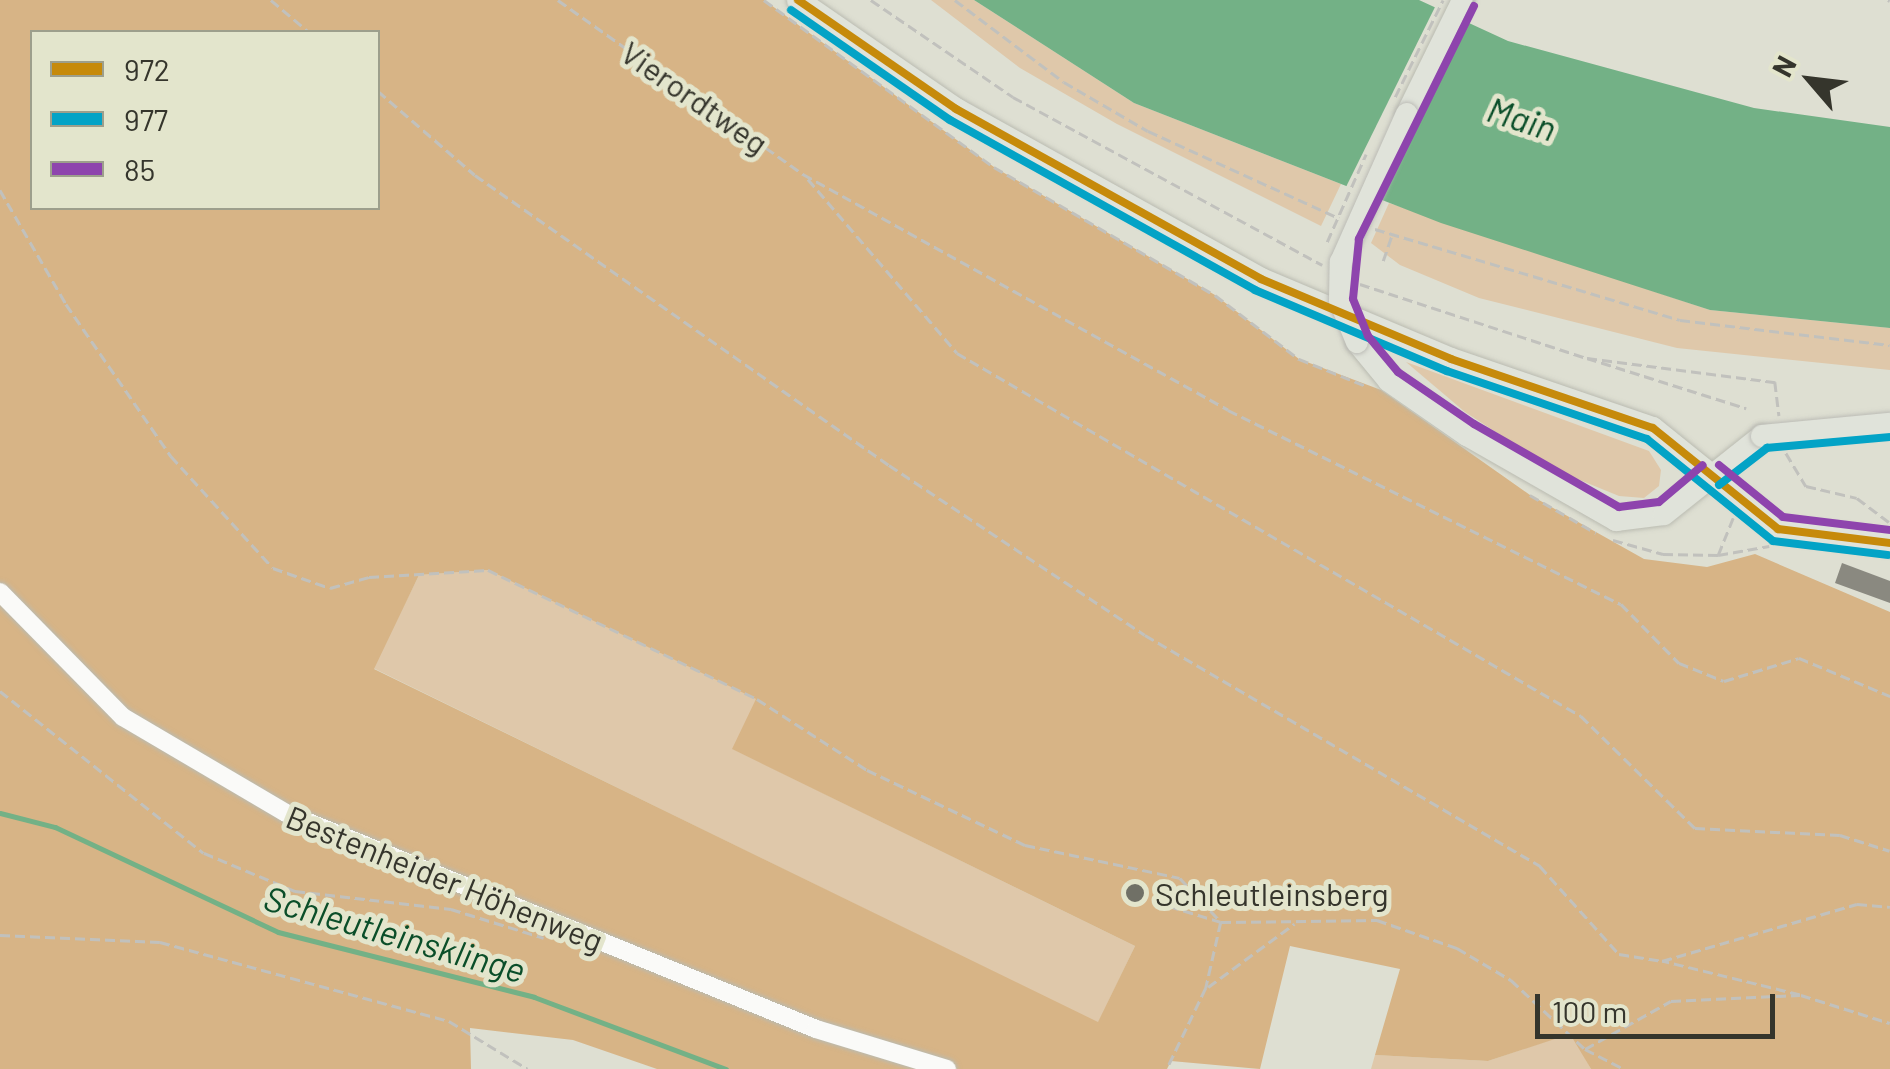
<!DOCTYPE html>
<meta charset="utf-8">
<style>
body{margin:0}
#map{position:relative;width:1890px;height:1069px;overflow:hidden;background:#dedfd2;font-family:Barlow,sans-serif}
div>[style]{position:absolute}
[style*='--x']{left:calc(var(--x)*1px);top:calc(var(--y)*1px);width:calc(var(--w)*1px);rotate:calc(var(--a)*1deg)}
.green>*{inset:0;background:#dfc8aa}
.forest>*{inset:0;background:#d7b486}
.water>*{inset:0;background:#73b186}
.pier>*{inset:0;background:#dedfd2}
.stream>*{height:5px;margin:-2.5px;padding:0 2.5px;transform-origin:2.5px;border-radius:2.5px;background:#73b186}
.building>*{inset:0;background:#8a8980}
.path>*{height:2.5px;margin-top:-1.25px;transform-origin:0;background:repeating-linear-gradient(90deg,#c1c1bd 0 10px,transparent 0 15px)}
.roads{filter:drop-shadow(0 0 2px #babbb1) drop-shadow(0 0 2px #babbb1)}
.minor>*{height:18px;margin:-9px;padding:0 9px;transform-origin:9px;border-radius:9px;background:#fafaf8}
.major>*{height:22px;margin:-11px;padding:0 11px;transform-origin:11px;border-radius:11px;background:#e0e3da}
.path-bridge>*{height:2.5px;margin-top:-1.25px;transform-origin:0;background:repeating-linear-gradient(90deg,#c1c1bd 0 10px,transparent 0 15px)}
.bridges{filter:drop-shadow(0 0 2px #bcbcb6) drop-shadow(0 0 2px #bcbcb6)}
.major-bridge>*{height:22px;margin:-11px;padding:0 11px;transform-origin:11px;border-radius:11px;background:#e0e3da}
.bus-1>*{height:8px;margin:-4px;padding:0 4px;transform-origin:4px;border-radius:4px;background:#c68a0b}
.bus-2>*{height:8px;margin:-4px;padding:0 4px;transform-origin:4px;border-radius:4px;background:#03a3c6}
.bus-3>*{height:8px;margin:-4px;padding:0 4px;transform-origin:4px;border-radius:4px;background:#8e44ad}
.dots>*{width:28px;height:28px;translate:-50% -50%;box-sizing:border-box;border:5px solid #e3e5cc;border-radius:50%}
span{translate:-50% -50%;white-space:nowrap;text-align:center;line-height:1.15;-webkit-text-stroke:10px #e3e5cc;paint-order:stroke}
.street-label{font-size:32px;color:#35352c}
.poi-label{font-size:32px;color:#35352c}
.left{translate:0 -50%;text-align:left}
.water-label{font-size:35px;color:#0a4e29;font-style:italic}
.legend{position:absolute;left:30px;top:30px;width:350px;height:180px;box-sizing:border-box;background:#e3e5cc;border:2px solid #9d9f8c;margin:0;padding:12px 18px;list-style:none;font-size:30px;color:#35352c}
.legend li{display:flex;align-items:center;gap:20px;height:50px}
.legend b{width:50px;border:2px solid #9d9f8c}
.north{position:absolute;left:1760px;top:30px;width:100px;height:100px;-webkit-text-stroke:8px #e3e5cc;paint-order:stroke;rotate:298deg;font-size:28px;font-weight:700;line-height:40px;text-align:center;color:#35352c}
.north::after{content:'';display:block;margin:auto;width:35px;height:45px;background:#35352c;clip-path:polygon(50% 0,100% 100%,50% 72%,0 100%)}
.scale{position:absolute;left:1535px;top:994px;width:240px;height:45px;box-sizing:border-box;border:5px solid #35352c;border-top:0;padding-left:12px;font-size:30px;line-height:35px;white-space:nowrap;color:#35352c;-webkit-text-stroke:8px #e3e5cc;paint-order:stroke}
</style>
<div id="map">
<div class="green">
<div style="clip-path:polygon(931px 0,974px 0,1134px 103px,1341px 184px,1321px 226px,1117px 124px,1020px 68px)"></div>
<div style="clip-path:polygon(1389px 203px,1710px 310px,1890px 328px,1890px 370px,1677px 348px,1479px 298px,1400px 265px,1371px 243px)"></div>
<div style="clip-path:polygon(1406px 362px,1649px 451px,1661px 470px,1659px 486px,1644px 498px,1619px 496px,1553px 469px,1465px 412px)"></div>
<div style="clip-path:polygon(488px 570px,757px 699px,733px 749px,1135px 946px,1098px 1023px,373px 668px,419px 575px)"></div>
<div style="clip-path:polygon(1571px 1033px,1591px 1069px,1371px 1069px,1375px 1055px,1488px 1061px)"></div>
</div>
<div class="forest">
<div style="clip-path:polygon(evenodd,0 0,764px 0,994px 167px,1215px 295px,1299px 359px,1381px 390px,1530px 495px,1644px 559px,1707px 567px,1755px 554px,1890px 612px,1890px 1069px,1591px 1069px,1570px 1034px,1488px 1061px,1375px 1055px,1400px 969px,1290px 946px,1260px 1069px,1171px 1061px,1167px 1069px,657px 1069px,573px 1040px,470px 1028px,471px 1069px,0 1069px,0 0,32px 32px,378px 32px,378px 208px,32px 208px,32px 32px,0 0,488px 570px,756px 699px,732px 749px,1135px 946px,1098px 1022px,374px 669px,419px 575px,488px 570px)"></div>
</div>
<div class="water">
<div style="clip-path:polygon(974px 0,1419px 0,1508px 41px,1754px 108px,1890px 127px,1890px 328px,1710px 310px,1441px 223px,1134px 103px)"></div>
</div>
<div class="pier">
<div style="clip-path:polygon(1437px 3px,1469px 18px,1377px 204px,1344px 191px)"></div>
</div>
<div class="stream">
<div style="--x:0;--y:813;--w:57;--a:14.3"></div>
<div style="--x:55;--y:827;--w:246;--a:25.2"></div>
<div style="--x:278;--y:932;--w:264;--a:14.2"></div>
<div style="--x:534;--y:997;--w:205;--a:20.6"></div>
</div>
<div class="building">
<div style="clip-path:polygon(1842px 563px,1890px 581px,1890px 603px,1835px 583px)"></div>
</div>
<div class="path">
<div style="--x:271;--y:0;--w:50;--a:40.1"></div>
<div style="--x:558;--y:0;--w:301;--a:35.4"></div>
<div style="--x:803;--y:174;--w:486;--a:29"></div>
<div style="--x:1228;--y:410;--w:438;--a:26.3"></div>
<div style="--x:1621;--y:604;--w:83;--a:45.5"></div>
<div style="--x:1679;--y:663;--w:48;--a:21.8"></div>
<div style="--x:1724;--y:681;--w:78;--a:-17"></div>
<div style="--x:1799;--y:658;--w:99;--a:22.7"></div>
<div style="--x:764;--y:0;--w:284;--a:36"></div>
<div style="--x:994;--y:167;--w:255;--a:30.1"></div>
<div style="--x:1215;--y:295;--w:106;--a:37.3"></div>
<div style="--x:1299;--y:359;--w:72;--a:21.9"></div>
<div style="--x:871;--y:0;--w:172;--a:34.3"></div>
<div style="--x:1013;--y:97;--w:352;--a:28.5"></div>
<div style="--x:955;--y:0;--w:136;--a:37"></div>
<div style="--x:1064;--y:82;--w:97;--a:30.3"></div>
<div style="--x:1148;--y:131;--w:210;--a:24.5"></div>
<div style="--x:1888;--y:0;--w:2;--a:27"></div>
<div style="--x:378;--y:91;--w:128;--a:40.9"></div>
<div style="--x:475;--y:175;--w:505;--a:35.01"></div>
<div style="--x:889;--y:465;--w:307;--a:33.6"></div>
<div style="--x:1145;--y:635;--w:458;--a:30.3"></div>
<div style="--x:1540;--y:866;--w:118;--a:48.1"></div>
<div style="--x:1619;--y:954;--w:44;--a:9.2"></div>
<div style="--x:808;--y:179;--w:229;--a:49.4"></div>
<div style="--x:957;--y:353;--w:722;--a:30.19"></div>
<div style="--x:1581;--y:716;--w:160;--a:44.5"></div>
<div style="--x:1695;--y:828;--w:145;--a:2.8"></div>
<div style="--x:1840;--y:835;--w:52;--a:17.7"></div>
<div style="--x:0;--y:190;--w:132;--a:59.9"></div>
<div style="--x:66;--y:304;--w:185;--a:55.4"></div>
<div style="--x:171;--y:456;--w:151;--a:47.7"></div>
<div style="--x:273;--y:568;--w:60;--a:19.3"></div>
<div style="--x:330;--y:588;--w:41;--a:-15.8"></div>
<div style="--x:369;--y:577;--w:119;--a:-3.4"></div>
<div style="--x:488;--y:570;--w:298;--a:25.6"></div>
<div style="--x:757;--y:699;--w:131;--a:32.8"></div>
<div style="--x:867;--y:770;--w:175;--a:25.4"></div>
<div style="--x:1025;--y:845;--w:158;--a:12"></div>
<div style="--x:1180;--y:878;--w:60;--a:47"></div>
<div style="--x:1221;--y:922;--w:68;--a:102.8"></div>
<div style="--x:1206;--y:988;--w:90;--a:115.7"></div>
<div style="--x:1375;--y:229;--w:318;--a:16.6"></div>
<div style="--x:1680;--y:320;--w:211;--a:6.8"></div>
<div style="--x:1383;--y:261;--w:28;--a:-71"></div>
<div style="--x:1360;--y:284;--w:239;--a:18.1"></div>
<div style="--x:1587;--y:358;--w:190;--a:7.3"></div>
<div style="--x:1775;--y:382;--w:34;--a:83"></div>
<div style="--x:1587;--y:358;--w:167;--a:17.5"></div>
<div style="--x:1786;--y:453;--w:39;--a:59"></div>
<div style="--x:1806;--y:486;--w:52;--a:13.2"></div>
<div style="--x:1857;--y:498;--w:40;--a:37"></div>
<div style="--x:1530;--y:495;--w:76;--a:29.9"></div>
<div style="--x:1613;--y:540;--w:52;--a:15.6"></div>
<div style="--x:1663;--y:554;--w:55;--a:1"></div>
<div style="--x:1718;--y:555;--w:40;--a:-68"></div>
<div style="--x:1718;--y:555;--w:52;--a:-10"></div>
<div style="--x:0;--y:691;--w:260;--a:38.5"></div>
<div style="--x:204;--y:853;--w:99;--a:22.7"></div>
<div style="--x:295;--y:891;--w:157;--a:6.6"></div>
<div style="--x:451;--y:909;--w:97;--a:17.3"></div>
<div style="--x:1169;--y:906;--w:54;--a:17.1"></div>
<div style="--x:1221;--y:922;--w:156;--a:-0.7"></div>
<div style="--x:1377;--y:920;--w:85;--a:19.3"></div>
<div style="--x:1457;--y:948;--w:63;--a:30.7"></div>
<div style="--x:1511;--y:980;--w:101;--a:43"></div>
<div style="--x:1585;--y:1049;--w:44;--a:27.1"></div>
<div style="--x:0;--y:935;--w:160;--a:2.5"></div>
<div style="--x:160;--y:942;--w:300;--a:15.3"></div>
<div style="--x:449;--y:1021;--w:92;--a:31.3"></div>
<div style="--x:1208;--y:987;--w:107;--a:-36.2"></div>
<div style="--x:1801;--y:995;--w:93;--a:17.5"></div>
<div style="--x:1585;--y:1049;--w:98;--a:-29.2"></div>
<div style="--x:1671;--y:1001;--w:129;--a:-2.7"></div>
<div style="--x:1800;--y:995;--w:142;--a:-166.2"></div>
<div style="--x:1662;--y:961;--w:203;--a:-16.3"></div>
<div style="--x:1857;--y:904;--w:33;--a:5"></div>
</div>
<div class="roads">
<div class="minor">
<div style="--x:0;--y:592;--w:175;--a:45.5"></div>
<div style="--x:123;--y:717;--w:189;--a:30.5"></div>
<div style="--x:286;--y:813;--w:572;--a:22.17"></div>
<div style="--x:816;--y:1029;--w:137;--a:17"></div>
</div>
<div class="major">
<div style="--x:798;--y:0;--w:192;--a:34.6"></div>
<div style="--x:956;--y:109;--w:349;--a:29.1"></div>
<div style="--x:1261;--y:279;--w:206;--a:22.8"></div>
<div style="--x:1451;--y:359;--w:213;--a:18.9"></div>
<div style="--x:1653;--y:428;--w:161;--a:38.9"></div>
<div style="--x:1778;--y:529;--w:113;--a:7.1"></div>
<div style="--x:1407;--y:114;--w:127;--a:-63.8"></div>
<div style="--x:1357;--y:342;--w:50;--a:50.6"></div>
<div style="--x:1389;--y:381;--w:95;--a:34.7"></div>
<div style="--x:1467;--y:435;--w:172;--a:29.7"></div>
<div style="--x:1616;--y:520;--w:48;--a:-7.1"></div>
<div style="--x:1664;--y:514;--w:125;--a:-38.5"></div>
</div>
</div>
<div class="path-bridge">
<div style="--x:1395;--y:97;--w:108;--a:-63.7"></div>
<div style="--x:1424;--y:102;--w:114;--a:-63.9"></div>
<div style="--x:1327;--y:242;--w:96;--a:-66.1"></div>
</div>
<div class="bridges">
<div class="major-bridge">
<div style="--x:1357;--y:342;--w:44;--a:-112.5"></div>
<div style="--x:1340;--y:301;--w:39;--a:-89"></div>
<div style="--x:1341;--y:262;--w:162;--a:-66"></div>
<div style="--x:1762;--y:436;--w:129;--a:-5.4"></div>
</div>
</div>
<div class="bus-1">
<div style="--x:798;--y:0;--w:192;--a:34.6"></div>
<div style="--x:956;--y:109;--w:349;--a:29.1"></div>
<div style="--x:1261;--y:279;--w:206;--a:22.8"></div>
<div style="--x:1451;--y:359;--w:213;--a:18.9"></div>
<div style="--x:1653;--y:428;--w:161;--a:38.9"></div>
<div style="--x:1778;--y:529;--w:113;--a:7.1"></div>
</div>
<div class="bus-2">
<div style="--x:791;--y:10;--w:193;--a:34.7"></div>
<div style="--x:950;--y:120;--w:349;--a:29.1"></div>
<div style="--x:1255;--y:290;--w:208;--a:22.9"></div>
<div style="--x:1447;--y:371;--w:211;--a:18.8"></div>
<div style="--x:1647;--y:439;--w:162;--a:39"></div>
<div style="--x:1773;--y:541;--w:116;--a:6.9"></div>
<div style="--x:1719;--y:485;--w:61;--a:-37.6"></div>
<div style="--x:1767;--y:448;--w:123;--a:-5.1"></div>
</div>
<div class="bus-3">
<div style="--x:1474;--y:6;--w:260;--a:116.3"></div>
<div style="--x:1359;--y:239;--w:60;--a:95.7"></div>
<div style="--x:1353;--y:299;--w:40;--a:68"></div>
<div style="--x:1368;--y:336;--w:47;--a:50.2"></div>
<div style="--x:1398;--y:372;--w:92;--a:34.4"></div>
<div style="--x:1474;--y:424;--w:167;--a:29.8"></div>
<div style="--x:1619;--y:507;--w:40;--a:-7.1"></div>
<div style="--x:1659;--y:502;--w:57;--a:-40.1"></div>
<div style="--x:1719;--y:465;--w:82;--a:39.1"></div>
<div style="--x:1783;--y:517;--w:108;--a:6.9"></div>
</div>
<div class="dots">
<div style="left:1135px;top:893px;background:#707066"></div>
</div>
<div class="street-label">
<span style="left:695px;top:97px;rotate:35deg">Vierordtweg</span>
<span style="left:445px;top:878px;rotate:22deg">Bestenheider Höhenweg</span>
</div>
<div class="poi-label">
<span class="left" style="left:1155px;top:893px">Schleutleinsberg</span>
</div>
<div class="water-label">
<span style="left:1522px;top:118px;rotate:18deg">Main</span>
<span style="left:395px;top:933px;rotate:16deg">Schleutleinsklinge</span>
</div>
<ul class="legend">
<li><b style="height:12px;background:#c68a0b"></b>972</li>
<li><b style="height:12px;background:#03a3c6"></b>977</li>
<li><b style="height:12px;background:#8e44ad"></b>85</li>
</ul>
<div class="north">N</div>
<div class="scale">100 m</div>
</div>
